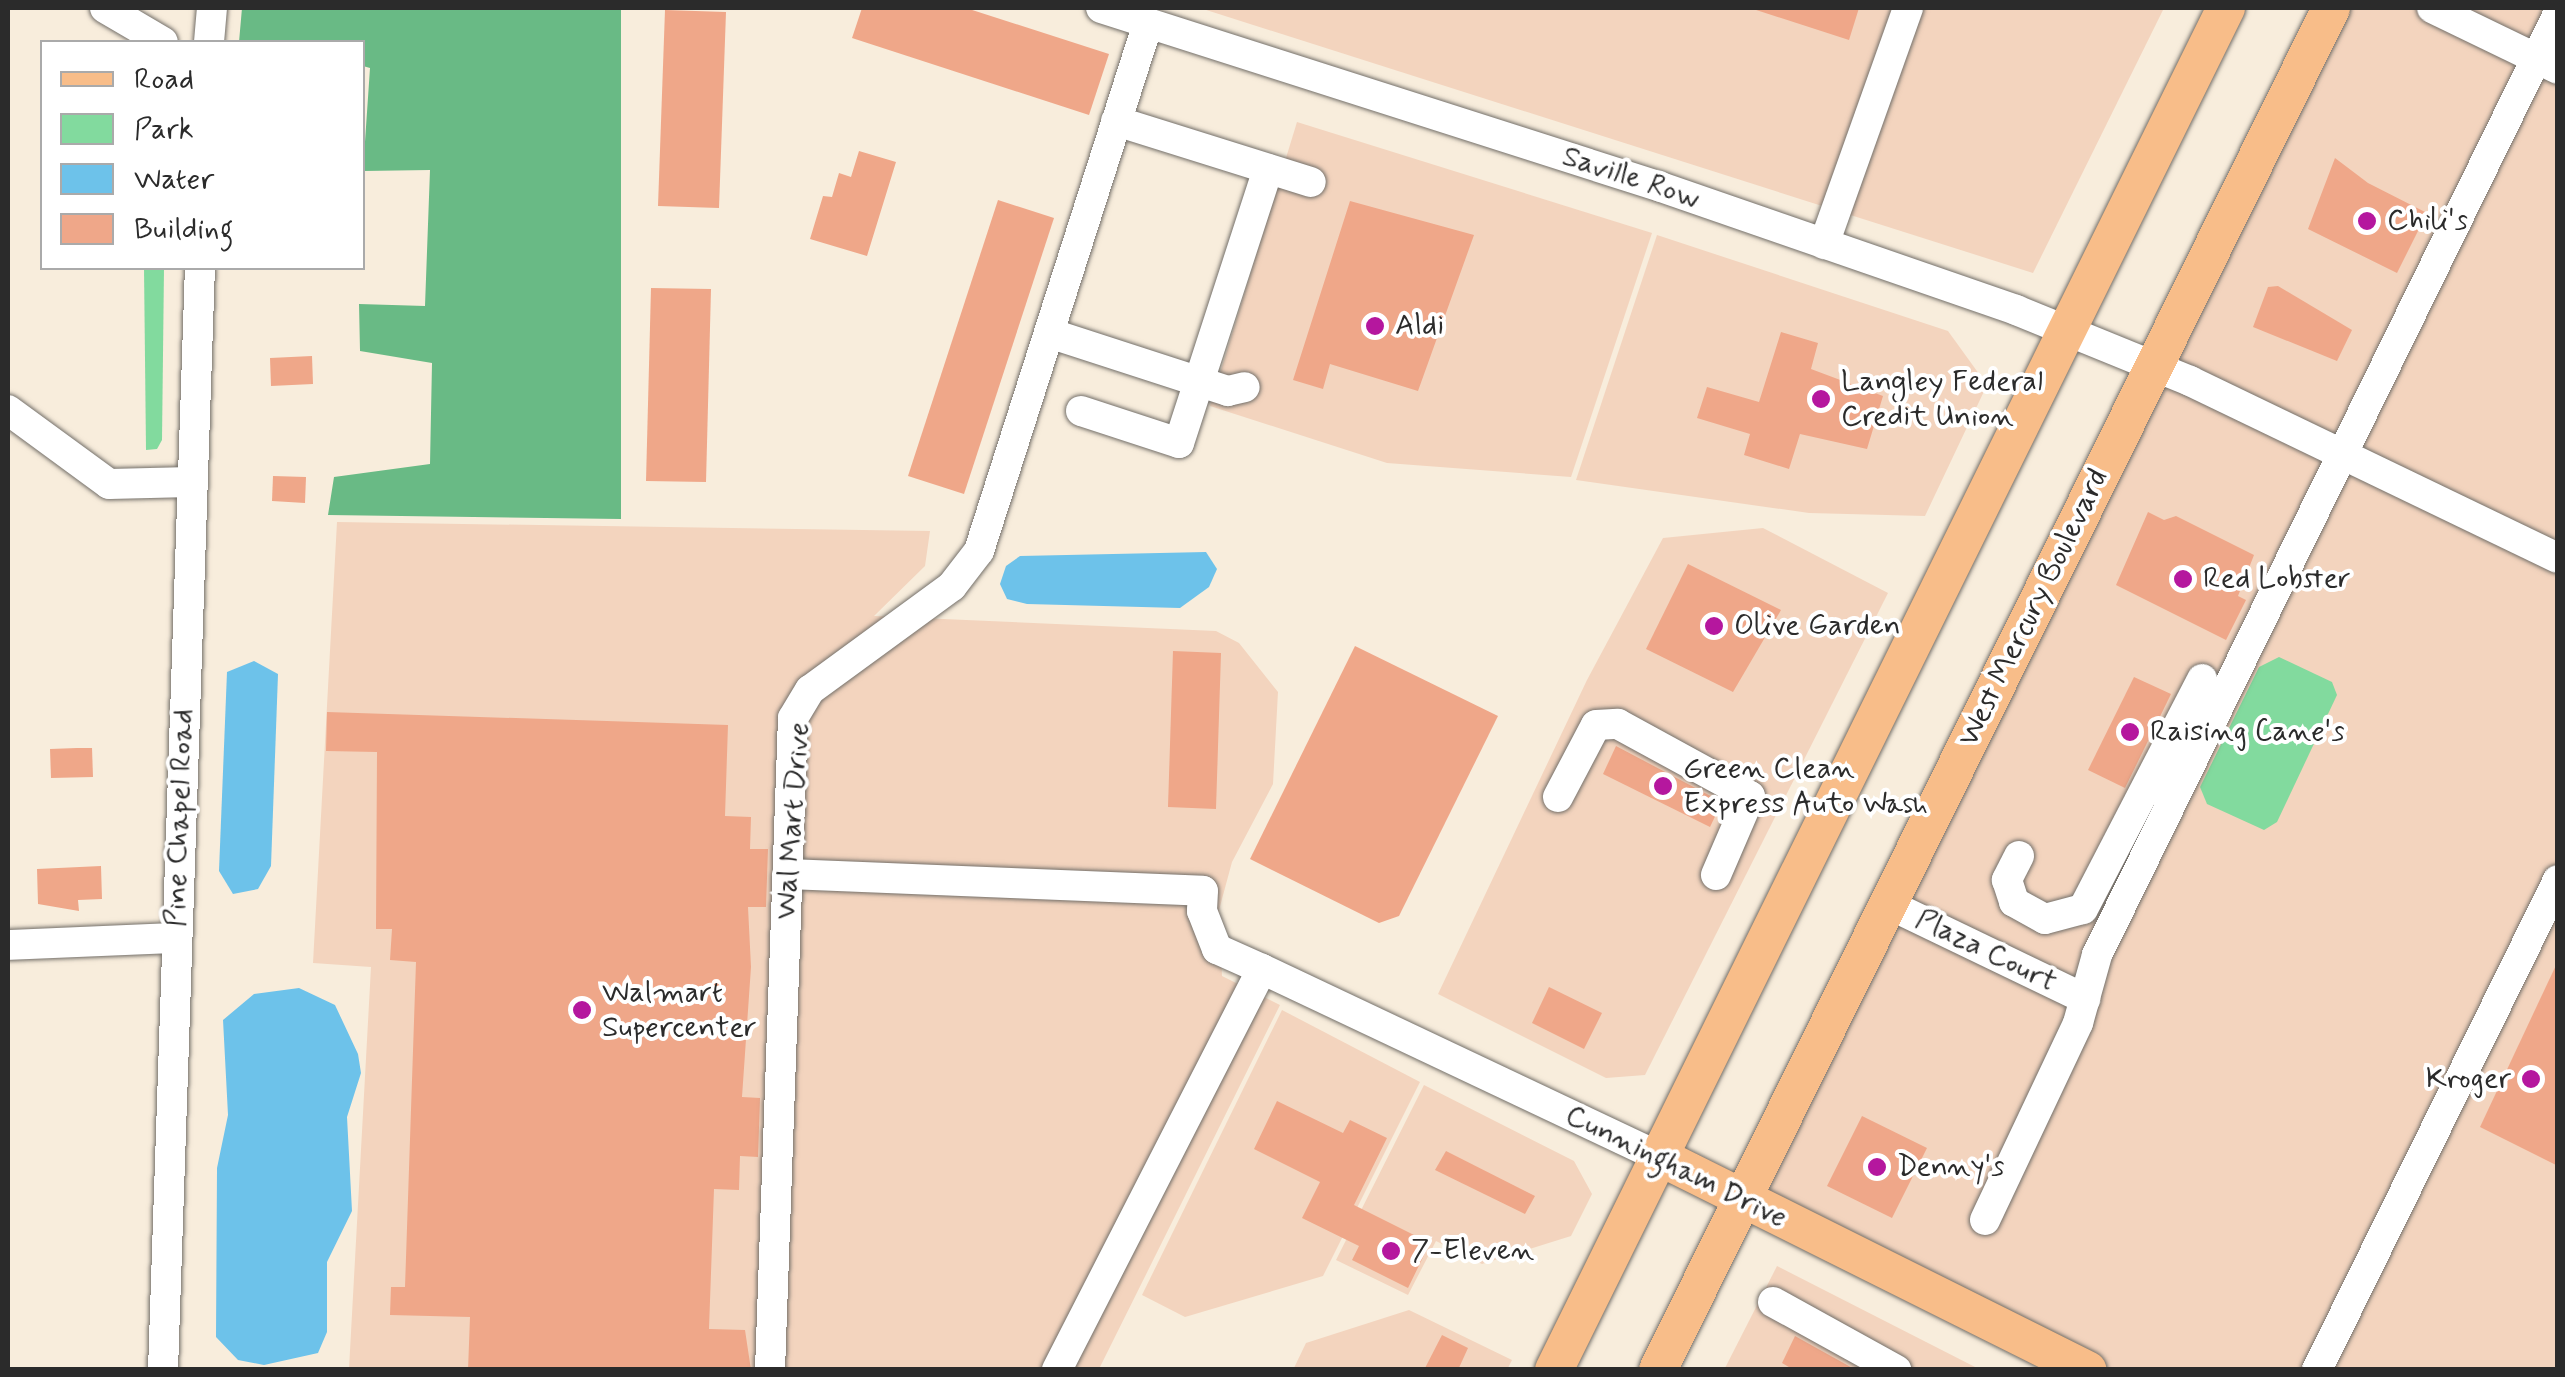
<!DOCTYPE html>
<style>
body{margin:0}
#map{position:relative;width:2565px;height:1377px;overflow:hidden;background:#f8eddc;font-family:Mynerve,sans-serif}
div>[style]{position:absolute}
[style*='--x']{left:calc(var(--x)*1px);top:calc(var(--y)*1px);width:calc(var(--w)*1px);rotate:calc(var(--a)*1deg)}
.built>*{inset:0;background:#f3d4be}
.green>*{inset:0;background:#82da9e}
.forest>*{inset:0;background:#69ba85}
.water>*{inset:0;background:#6dc2ea}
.building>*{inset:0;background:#efa789}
.roads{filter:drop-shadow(0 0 2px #736f69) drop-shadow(0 0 2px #736f69)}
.minor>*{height:30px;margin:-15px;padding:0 15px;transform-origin:15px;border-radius:15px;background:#fff}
.major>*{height:38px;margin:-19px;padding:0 19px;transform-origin:19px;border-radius:19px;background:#f8bd89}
.dots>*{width:28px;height:28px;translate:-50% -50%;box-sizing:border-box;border:5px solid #fff;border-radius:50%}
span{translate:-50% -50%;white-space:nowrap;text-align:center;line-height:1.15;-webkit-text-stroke:8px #fff;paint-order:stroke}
.street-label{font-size:30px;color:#2b2b2b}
.poi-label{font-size:30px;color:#2b2b2b}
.left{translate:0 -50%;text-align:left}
.right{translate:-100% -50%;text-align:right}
.frame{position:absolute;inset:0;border:10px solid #2b2b2b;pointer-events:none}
.legend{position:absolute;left:40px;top:40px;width:325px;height:230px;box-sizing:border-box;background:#fff;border:2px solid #aaa;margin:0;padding:12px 18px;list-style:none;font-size:30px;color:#2b2b2b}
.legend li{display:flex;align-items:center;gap:20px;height:50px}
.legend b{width:50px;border:2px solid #aaa}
</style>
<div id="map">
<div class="built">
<div style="clip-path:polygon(1200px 8px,2164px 8px,2033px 273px)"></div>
<div style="clip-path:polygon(2330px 8px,2557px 8px,2557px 1369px,2082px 1369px,1745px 1202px)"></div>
<div style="clip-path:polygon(1297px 122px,1652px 233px,1571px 477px,1387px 463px,1210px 406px)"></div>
<div style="clip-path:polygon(1657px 235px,1948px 331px,1987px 385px,1925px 516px,1809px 513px,1576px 480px)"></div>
<div style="clip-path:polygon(337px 522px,930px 531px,925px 566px,874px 616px,1216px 631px,1239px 643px,1278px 692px,1273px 784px,1232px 862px,1219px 910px,1222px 976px,1280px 1005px,1099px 1369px,349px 1369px,371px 967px,313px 963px)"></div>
<div style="clip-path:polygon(1763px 528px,1888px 593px,1645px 1075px,1606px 1078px,1438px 994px,1587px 680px,1663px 538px)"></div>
<div style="clip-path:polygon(1282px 1010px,1420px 1082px,1323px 1276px,1185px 1317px,1142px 1295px)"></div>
<div style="clip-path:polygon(1424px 1085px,1574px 1161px,1592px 1194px,1571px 1236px,1482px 1264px,1436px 1241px,1408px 1295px,1336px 1260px)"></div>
<div style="clip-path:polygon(1777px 1266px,1979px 1369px,1724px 1370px)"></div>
<div style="clip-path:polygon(1409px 1310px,1512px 1360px,1507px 1370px,1293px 1370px,1306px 1343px)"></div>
</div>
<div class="green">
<div style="clip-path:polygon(144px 268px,164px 268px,162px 440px,157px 449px,146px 450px)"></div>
<div style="clip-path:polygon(2279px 657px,2332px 682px,2337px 695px,2277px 822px,2264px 830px,2207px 804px,2200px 787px,2259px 667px)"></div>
</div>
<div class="forest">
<div style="clip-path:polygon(242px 8px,621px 8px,621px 519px,328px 515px,334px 477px,430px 464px,432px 363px,360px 351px,359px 304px,425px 306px,430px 170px,363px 171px,370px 68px,363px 66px,362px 42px,239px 42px)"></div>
</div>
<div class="water">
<div style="clip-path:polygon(1206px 552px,1217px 569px,1209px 587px,1180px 608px,1027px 604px,1007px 599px,1000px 584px,1006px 566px,1020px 556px)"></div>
<div style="clip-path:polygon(254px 661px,278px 674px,271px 866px,258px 889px,233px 894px,219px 871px,227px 672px)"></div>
<div style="clip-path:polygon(299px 988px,335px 1005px,358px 1054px,361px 1073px,347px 1117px,352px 1211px,327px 1262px,327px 1332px,318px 1353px,264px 1365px,238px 1360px,216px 1337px,217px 1168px,228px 1115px,223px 1020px,254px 994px)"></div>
</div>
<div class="building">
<div style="clip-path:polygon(862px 8px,966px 8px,1109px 54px,1089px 115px,852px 38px)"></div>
<div style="clip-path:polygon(1750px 8px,1859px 8px,1849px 40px)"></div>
<div style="clip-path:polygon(665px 10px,726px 12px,719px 208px,658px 206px)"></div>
<div style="clip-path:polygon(859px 151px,896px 162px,867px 256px,810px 239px,823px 196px,832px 197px,839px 173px,851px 177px)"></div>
<div style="clip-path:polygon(2335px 158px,2368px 183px,2427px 213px,2397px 273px,2308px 229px)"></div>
<div style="clip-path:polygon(998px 200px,1054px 218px,964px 494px,908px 476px)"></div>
<div style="clip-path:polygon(1350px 201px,1474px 235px,1418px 391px,1330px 364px,1323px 389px,1293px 380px)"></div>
<div style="clip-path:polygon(2278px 286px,2352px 330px,2337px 361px,2253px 327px,2268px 287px)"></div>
<div style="clip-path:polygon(651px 288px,711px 289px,706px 482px,646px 481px)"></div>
<div style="clip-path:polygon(1781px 332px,1818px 343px,1811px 369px,1883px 396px,1867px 449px,1800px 434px,1789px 469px,1744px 455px,1750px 434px,1697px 418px,1707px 387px,1759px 402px)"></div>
<div style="clip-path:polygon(312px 356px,313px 384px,271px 386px,270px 358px)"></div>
<div style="clip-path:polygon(273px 476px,306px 477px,305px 503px,272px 501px)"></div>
<div style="clip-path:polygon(2148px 512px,2164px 520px,2176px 516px,2254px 555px,2238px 596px,2246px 600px,2226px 640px,2116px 585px)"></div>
<div style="clip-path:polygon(1688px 564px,1781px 610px,1733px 692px,1646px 649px)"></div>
<div style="clip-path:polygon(1355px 646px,1498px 716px,1399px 916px,1379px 923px,1250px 859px)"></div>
<div style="clip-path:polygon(1173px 651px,1221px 653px,1216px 809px,1168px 807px)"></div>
<div style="clip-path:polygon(2134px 677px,2171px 694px,2125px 788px,2088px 770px)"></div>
<div style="clip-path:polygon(327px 712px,728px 725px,725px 816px,751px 817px,750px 849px,768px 849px,766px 907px,748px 907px,751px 967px,742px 1097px,760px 1098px,758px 1157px,740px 1156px,739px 1190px,714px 1189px,709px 1329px,745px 1330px,751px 1370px,468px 1370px,470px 1317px,390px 1315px,391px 1287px,405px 1287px,416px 962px,390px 960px,392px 929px,376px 929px,377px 752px,326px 751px)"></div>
<div style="clip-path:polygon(1616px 746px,1722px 802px,1710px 827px,1603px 774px)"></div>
<div style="clip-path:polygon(77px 748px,92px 748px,93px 777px,51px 778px,50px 749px)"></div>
<div style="clip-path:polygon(101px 866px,102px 899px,78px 900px,79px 911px,38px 904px,37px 869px)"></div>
<div style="clip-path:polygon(2558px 961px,2558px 1166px,2480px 1127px)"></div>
<div style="clip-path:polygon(1549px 987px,1602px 1013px,1584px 1049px,1532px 1023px)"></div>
<div style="clip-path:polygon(1277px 1101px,1343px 1133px,1350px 1120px,1387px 1138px,1354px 1205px,1430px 1243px,1408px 1288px,1352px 1260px,1359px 1246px,1302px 1218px,1320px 1182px,1254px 1149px)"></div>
<div style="clip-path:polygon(1862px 1116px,1927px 1148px,1892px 1218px,1827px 1186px)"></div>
<div style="clip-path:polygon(1446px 1151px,1535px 1196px,1525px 1214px,1435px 1170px)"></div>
<div style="clip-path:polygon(1442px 1335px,1468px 1348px,1458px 1370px,1424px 1370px)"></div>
<div style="clip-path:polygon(1795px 1336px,1856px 1370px,1794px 1370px,1782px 1363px)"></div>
</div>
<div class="roads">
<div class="minor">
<div style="--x:105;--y:8;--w:67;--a:30.4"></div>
<div style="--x:1101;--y:8;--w:588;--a:17.73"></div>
<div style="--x:1661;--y:187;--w:376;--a:19.1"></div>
<div style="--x:2016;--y:310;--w:188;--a:22.2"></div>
<div style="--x:2190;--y:381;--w:408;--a:25.7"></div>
<div style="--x:2432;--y:8;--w:140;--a:25.8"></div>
<div style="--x:209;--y:42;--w:34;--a:-85"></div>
<div style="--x:1116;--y:121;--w:204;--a:17.4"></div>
<div style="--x:1824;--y:244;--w:251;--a:-70.4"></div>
<div style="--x:1049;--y:333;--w:188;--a:18"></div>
<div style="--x:1228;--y:391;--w:17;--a:-13"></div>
<div style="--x:8;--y:410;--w:125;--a:36.2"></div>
<div style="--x:109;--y:484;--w:82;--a:-1.4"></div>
<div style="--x:1081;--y:411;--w:103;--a:18.1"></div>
<div style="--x:1179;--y:443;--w:288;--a:-72"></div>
<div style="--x:1558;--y:797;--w:81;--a:-62.2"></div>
<div style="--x:1596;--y:725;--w:22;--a:-3"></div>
<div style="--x:1618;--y:724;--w:150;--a:28.6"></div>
<div style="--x:1750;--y:796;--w:86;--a:113.3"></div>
<div style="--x:2019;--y:856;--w:27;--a:117"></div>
<div style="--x:2007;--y:880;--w:23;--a:72"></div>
<div style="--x:2014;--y:902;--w:35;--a:29"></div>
<div style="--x:2045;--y:919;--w:39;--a:-15"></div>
<div style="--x:2083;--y:909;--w:259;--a:-62.6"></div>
<div style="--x:788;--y:874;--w:415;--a:2.3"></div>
<div style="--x:1203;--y:891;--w:20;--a:93"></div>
<div style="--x:1202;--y:911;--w:41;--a:68.5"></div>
<div style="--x:1217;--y:949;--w:49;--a:24"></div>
<div style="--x:1262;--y:969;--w:450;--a:117.1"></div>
<div style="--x:1888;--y:904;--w:219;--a:25.7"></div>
<div style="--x:8;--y:945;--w:168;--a:-2.4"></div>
<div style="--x:1262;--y:969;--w:438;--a:25.3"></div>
<div style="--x:1985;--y:1220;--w:218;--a:-64.7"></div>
<div style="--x:2078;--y:1023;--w:71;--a:-74.4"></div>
<div style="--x:2097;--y:955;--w:1048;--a:-63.9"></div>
<div style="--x:1773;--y:1302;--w:141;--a:28.9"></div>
<div style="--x:163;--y:1370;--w:1103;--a:-88.08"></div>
<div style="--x:770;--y:1370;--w:652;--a:-87.98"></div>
<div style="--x:793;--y:718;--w:33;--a:-59"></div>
<div style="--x:810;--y:690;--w:176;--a:-36.2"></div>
<div style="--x:952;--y:586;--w:44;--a:-52.4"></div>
<div style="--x:979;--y:551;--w:554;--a:-72.25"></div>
<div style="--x:2317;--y:1370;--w:546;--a:-63.81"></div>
</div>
<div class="major">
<div style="--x:1658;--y:1156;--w:480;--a:26.5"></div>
<div style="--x:1554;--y:1370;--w:1519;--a:-63.74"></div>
<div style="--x:1658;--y:1370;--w:1519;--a:-63.7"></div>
</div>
</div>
<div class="dots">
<div style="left:2367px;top:221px;background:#b5179e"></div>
<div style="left:1375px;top:326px;background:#b5179e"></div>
<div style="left:1821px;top:399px;background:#b5179e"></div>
<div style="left:2183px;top:579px;background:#b5179e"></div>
<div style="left:1714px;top:626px;background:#b5179e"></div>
<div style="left:2130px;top:732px;background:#b5179e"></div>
<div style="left:1663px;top:786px;background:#b5179e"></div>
<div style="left:582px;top:1010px;background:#b5179e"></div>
<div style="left:2531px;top:1079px;background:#b5179e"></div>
<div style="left:1877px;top:1167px;background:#b5179e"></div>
<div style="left:1391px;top:1251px;background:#b5179e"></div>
</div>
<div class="street-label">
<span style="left:1631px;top:178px;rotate:18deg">Saville Row</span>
<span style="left:2034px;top:608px;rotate:-64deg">West Mercury Boulevard</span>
<span style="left:180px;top:818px;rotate:-88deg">Pine Chapel Road</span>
<span style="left:793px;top:821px;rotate:-86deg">Wal Mart Drive</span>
<span style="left:1986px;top:951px;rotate:26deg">Plaza Court</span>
<span style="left:1676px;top:1167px;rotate:26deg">Cunningham Drive</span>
</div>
<div class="poi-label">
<span class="left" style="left:2387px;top:221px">Chili's</span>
<span class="left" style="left:1395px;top:326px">Aldi</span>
<span class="left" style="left:1841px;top:399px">Langley Federal<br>Credit Union</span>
<span class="left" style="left:2203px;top:579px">Red Lobster</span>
<span class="left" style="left:1734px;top:626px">Olive Garden</span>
<span class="left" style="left:2150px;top:732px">Raising Cane's</span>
<span class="left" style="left:1683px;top:786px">Green Clean<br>Express Auto Wash</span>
<span class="left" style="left:602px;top:1010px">Walmart<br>Supercenter</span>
<span class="right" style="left:2511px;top:1079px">Kroger</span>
<span class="left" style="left:1897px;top:1167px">Denny's</span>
<span class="left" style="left:1411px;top:1251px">7-Eleven</span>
</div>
<div class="frame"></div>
<ul class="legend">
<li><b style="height:12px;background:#f8bd89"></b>Road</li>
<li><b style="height:28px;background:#82da9e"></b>Park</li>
<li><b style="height:28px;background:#6dc2ea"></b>Water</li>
<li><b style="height:28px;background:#efa789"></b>Building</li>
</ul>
</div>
